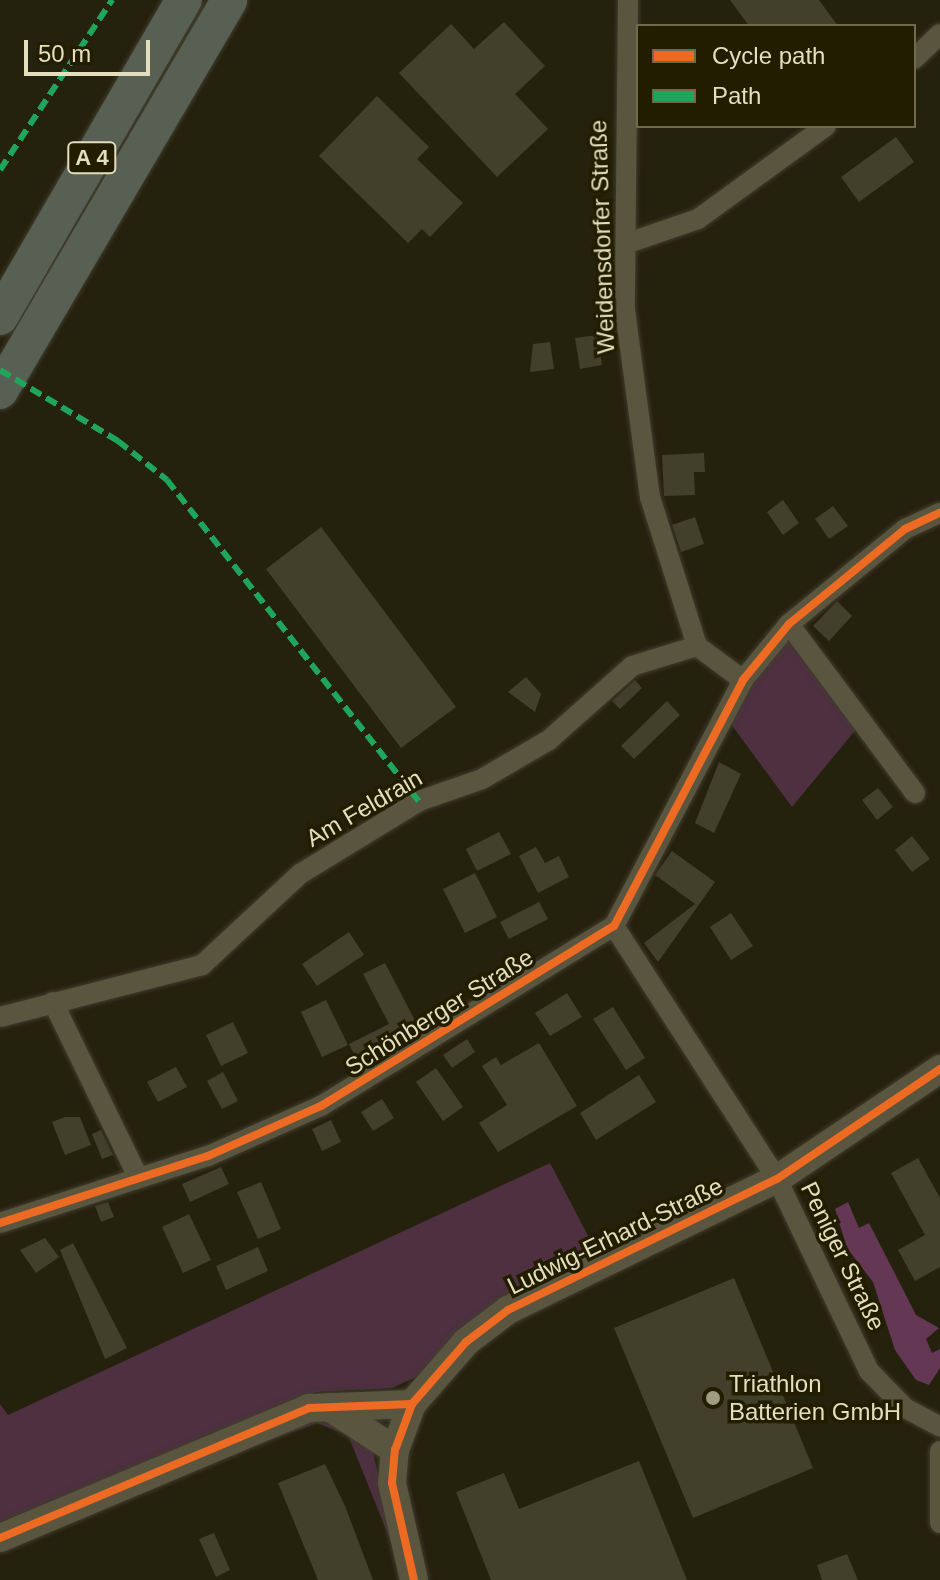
<!DOCTYPE html>
<meta charset="utf-8">
<style>
body{margin:0}
#map{position:relative;width:940px;height:1580px;overflow:hidden;background:#24210d;font-family:Helvetica,sans-serif}
div>[style]{position:absolute}
[style*='--x']{left:calc(var(--x)*1px);top:calc(var(--y)*1px);width:calc(var(--w)*1px);rotate:calc(var(--a)*1deg)}
.green>*{inset:0;background:#4e3041}
.forest>*{inset:0;background:#643854}
.building>*{inset:0;background:#42402b}
.roads{filter:drop-shadow(0 0 2px #403d2d) drop-shadow(0 0 2px #403d2d)}
.street>*{height:20px;margin:-10px;padding:0 10px;transform-origin:10px;border-radius:10px;background:#59553e}
.secondary>*{height:28px;margin:-14px;padding:0 14px;transform-origin:14px;border-radius:14px;background:#59553e}
.highway>*{height:36px;margin:-18px;padding:0 18px;transform-origin:18px;border-radius:18px;background:#576053}
.quiet>*{height:6px;margin-top:-3px;transform-origin:0;background:repeating-linear-gradient(90deg,#20a55d 0 12px,transparent 0 18px)}
.cycleway>*{height:8px;margin:-4px;padding:0 4px;transform-origin:4px;border-radius:4px;background:#ed6a23}
.dots>*{width:22px;height:22px;translate:-50% -50%;box-sizing:border-box;border:4px solid #231d00;border-radius:50%}
span{translate:-50% -50%;white-space:nowrap;text-align:center;line-height:1.15;-webkit-text-stroke:7px #231d00;paint-order:stroke}
.shield-label span{padding:2px 6px;background:#231d00;border:2px solid;border-radius:6px;-webkit-text-stroke-width:0}
.shield-label{font-size:22px;color:#e3debe;font-weight:700}
.street-label{font-size:24px;color:#e3debe}
.poi-label{font-size:24px;color:#e3debe}
.left{translate:0 -50%;text-align:left}
.legend{position:absolute;left:636px;top:24px;width:280px;height:104px;box-sizing:border-box;background:#231d00;border:2px solid #706a4c;margin:0;padding:10px 14px;list-style:none;font-size:24px;color:#e3debe}
.legend li{display:flex;align-items:center;gap:16px;height:40px}
.legend b{width:40px;border:2px solid #706a4c}
.scale{position:absolute;left:24px;top:40px;width:126px;height:36px;box-sizing:border-box;border:4px solid #e3debe;border-top:0;padding-left:10px;font-size:24px;line-height:28px;white-space:nowrap;color:#e3debe;-webkit-text-stroke:6px #231d00;paint-order:stroke}
</style>
<div id="map">
<div class="green">
<div style="clip-path:polygon(789px 624px,863px 721px,792px 807px,725px 716px)"></div>
<div style="clip-path:polygon(550px 1163px,597px 1253px,435px 1357px,416px 1377px,392px 1388px,316px 1392px,0 1522px,0 1404px,8px 1415px)"></div>
<div style="clip-path:polygon(318px 1417px,372px 1447px,395px 1552px,348px 1435px,317px 1423px,256px 1445px)"></div>
</div>
<div class="forest">
<div style="clip-path:polygon(848px 1202px,859px 1228px,869px 1223px,916px 1315px,939px 1328px,926px 1339px,932px 1353px,940px 1349px,940px 1368px,929px 1385px,916px 1380px,895px 1350px,873px 1282px,847px 1248px,835px 1209px)"></div>
</div>
<div class="building">
<div style="clip-path:polygon(730px 0,819px 0,838px 26px,749px 26px)"></div>
<div style="clip-path:polygon(504px 22px,545px 66px,515px 94px,548px 129px,497px 177px,399px 73px,451px 24px,474px 49px)"></div>
<div style="clip-path:polygon(377px 96px,429px 147px,417px 159px,463px 203px,430px 237px,422px 229px,408px 243px,319px 156px)"></div>
<div style="clip-path:polygon(896px 137px,914px 162px,859px 202px,841px 177px)"></div>
<div style="clip-path:polygon(598px 335px,602px 365px,580px 369px,575px 338px)"></div>
<div style="clip-path:polygon(550px 342px,554px 369px,530px 372px,533px 344px)"></div>
<div style="clip-path:polygon(704px 453px,705px 472px,694px 472px,695px 495px,664px 496px,662px 455px)"></div>
<div style="clip-path:polygon(783px 500px,799px 523px,783px 535px,767px 512px)"></div>
<div style="clip-path:polygon(833px 506px,848px 526px,829px 539px,815px 519px)"></div>
<div style="clip-path:polygon(695px 517px,704px 544px,681px 552px,672px 525px)"></div>
<div style="clip-path:polygon(321px 527px,456px 707px,401px 748px,266px 569px)"></div>
<div style="clip-path:polygon(837px 601px,852px 616px,829px 641px,813px 626px)"></div>
<div style="clip-path:polygon(526px 677px,541px 694px,535px 712px,508px 692px)"></div>
<div style="clip-path:polygon(635px 680px,642px 688px,620px 709px,612px 701px)"></div>
<div style="clip-path:polygon(667px 701px,680px 715px,634px 759px,621px 746px)"></div>
<div style="clip-path:polygon(719px 762px,741px 774px,714px 833px,695px 823px)"></div>
<div style="clip-path:polygon(878px 788px,893px 807px,877px 820px,862px 800px)"></div>
<div style="clip-path:polygon(499px 832px,511px 854px,477px 871px,466px 849px)"></div>
<div style="clip-path:polygon(912px 836px,930px 859px,912px 872px,895px 850px)"></div>
<div style="clip-path:polygon(536px 847px,545px 863px,559px 856px,569px 877px,538px 893px,519px 856px)"></div>
<div style="clip-path:polygon(672px 851px,715px 882px,698px 906px,655px 875px)"></div>
<div style="clip-path:polygon(475px 873px,497px 917px,465px 933px,443px 889px)"></div>
<div style="clip-path:polygon(539px 902px,548px 919px,509px 939px,500px 922px)"></div>
<div style="clip-path:polygon(695px 904px,698px 906px,658px 962px,644px 943px)"></div>
<div style="clip-path:polygon(731px 913px,753px 946px,731px 960px,710px 927px)"></div>
<div style="clip-path:polygon(349px 932px,364px 955px,317px 986px,302px 964px)"></div>
<div style="clip-path:polygon(385px 963px,420px 1030px,359px 1064px,349px 1044px,389px 1024px,363px 974px)"></div>
<div style="clip-path:polygon(567px 993px,582px 1017px,550px 1036px,535px 1013px)"></div>
<div style="clip-path:polygon(326px 1000px,348px 1045px,322px 1057px,301px 1012px)"></div>
<div style="clip-path:polygon(613px 1007px,645px 1058px,626px 1070px,593px 1019px)"></div>
<div style="clip-path:polygon(233px 1022px,248px 1053px,221px 1066px,206px 1035px)"></div>
<div style="clip-path:polygon(467px 1039px,475px 1052px,452px 1068px,443px 1055px)"></div>
<div style="clip-path:polygon(539px 1043px,577px 1106px,498px 1152px,479px 1123px,507px 1105px,482px 1066px,496px 1057px,501px 1065px)"></div>
<div style="clip-path:polygon(176px 1067px,187px 1087px,158px 1102px,147px 1082px)"></div>
<div style="clip-path:polygon(436px 1068px,463px 1107px,443px 1121px,416px 1082px)"></div>
<div style="clip-path:polygon(223px 1072px,238px 1101px,222px 1109px,207px 1081px)"></div>
<div style="clip-path:polygon(639px 1075px,656px 1102px,596px 1140px,580px 1113px)"></div>
<div style="clip-path:polygon(382px 1099px,394px 1118px,373px 1131px,361px 1112px)"></div>
<div style="clip-path:polygon(65px 1117px,80px 1117px,91px 1145px,65px 1155px,52px 1122px)"></div>
<div style="clip-path:polygon(331px 1120px,341px 1142px,322px 1151px,312px 1129px)"></div>
<div style="clip-path:polygon(101px 1130px,113px 1155px,102px 1159px,92px 1134px)"></div>
<div style="clip-path:polygon(918px 1158px,940px 1198px,940px 1267px,915px 1281px,898px 1250px,925px 1235px,891px 1173px)"></div>
<div style="clip-path:polygon(221px 1167px,229px 1184px,190px 1202px,182px 1184px)"></div>
<div style="clip-path:polygon(261px 1182px,281px 1229px,258px 1239px,237px 1192px)"></div>
<div style="clip-path:polygon(108px 1202px,114px 1217px,101px 1222px,95px 1206px)"></div>
<div style="clip-path:polygon(189px 1214px,211px 1260px,183px 1273px,162px 1227px)"></div>
<div style="clip-path:polygon(45px 1238px,59px 1257px,36px 1273px,20px 1250px)"></div>
<div style="clip-path:polygon(73px 1243px,127px 1348px,105px 1359px,60px 1250px)"></div>
<div style="clip-path:polygon(258px 1247px,268px 1271px,226px 1290px,216px 1266px)"></div>
<div style="clip-path:polygon(734px 1278px,813px 1468px,693px 1518px,614px 1328px)"></div>
<div style="clip-path:polygon(639px 1461px,687px 1580px,491px 1580px,456px 1492px,504px 1473px,519px 1509px)"></div>
<div style="clip-path:polygon(325px 1464px,345px 1506px,373px 1580px,318px 1580px,278px 1483px)"></div>
<div style="clip-path:polygon(214px 1533px,230px 1570px,216px 1577px,199px 1539px)"></div>
<div style="clip-path:polygon(847px 1554px,858px 1580px,822px 1580px,817px 1565px)"></div>
</div>
<div class="roads">
<div class="street">
<div style="--x:628;--y:0;--w:310;--a:90.6"></div>
<div style="--x:625;--y:310;--w:189;--a:82.4"></div>
<div style="--x:650;--y:497;--w:156;--a:72.5"></div>
<div style="--x:697;--y:646;--w:57;--a:36.5"></div>
<div style="--x:914;--y:59;--w:36;--a:-44"></div>
<div style="--x:628;--y:243;--w:74;--a:-18.9"></div>
<div style="--x:698;--y:219;--w:158;--a:-36"></div>
<div style="--x:789;--y:624;--w:211;--a:53.3"></div>
<div style="--x:614;--y:926;--w:301;--a:57.2"></div>
<div style="--x:777;--y:1179;--w:213;--a:64.4"></div>
<div style="--x:869;--y:1371;--w:52;--a:45.8"></div>
<div style="--x:905;--y:1408;--w:40;--a:28"></div>
<div style="--x:53;--y:1002;--w:195;--a:64.1"></div>
<div style="--x:0;--y:1017;--w:209;--a:-14.4"></div>
<div style="--x:202;--y:965;--w:134;--a:-42.9"></div>
<div style="--x:300;--y:874;--w:140;--a:-31.5"></div>
<div style="--x:419;--y:801;--w:67;--a:-19.2"></div>
<div style="--x:482;--y:779;--w:78;--a:-30.2"></div>
<div style="--x:549;--y:740;--w:111;--a:-41.7"></div>
<div style="--x:632;--y:666;--w:68;--a:-17.1"></div>
<div style="--x:0;--y:1223;--w:219;--a:-17.9"></div>
<div style="--x:208;--y:1156;--w:124;--a:-23.9"></div>
<div style="--x:321;--y:1106;--w:344;--a:-31.6"></div>
<div style="--x:614;--y:926;--w:278;--a:-62.3"></div>
<div style="--x:743;--y:680;--w:72;--a:-50.6"></div>
<div style="--x:789;--y:624;--w:150;--a:-39.3"></div>
<div style="--x:905;--y:529;--w:38;--a:-25"></div>
<div style="--x:940;--y:1451;--w:72;--a:90"></div>
</div>
<div class="secondary">
<div style="--x:329;--y:1407;--w:79;--a:33.1"></div>
<div style="--x:0;--y:1538;--w:335;--a:-22.8"></div>
<div style="--x:309;--y:1408;--w:103;--a:-2.2"></div>
<div style="--x:414;--y:1580;--w:99;--a:-102.8"></div>
<div style="--x:392;--y:1483;--w:33;--a:-85"></div>
<div style="--x:395;--y:1450;--w:49;--a:-69.7"></div>
<div style="--x:412;--y:1404;--w:82;--a:-48.9"></div>
<div style="--x:466;--y:1342;--w:53;--a:-37.3"></div>
<div style="--x:508;--y:1310;--w:299;--a:-26"></div>
<div style="--x:777;--y:1179;--w:197;--a:-34"></div>
</div>
<div class="highway">
<div style="--x:0;--y:317;--w:367;--a:-59.9"></div>
<div style="--x:0;--y:391;--w:453;--a:-59.6"></div>
</div>
</div>
<div class="quiet">
<div style="--x:0;--y:170;--w:204;--a:-56.6"></div>
<div style="--x:0;--y:370;--w:138;--a:31"></div>
<div style="--x:118;--y:441;--w:63;--a:38.5"></div>
<div style="--x:167;--y:480;--w:408;--a:51.9"></div>
</div>
<div class="cycleway">
<div style="--x:0;--y:1223;--w:219;--a:-17.9"></div>
<div style="--x:208;--y:1156;--w:124;--a:-23.9"></div>
<div style="--x:321;--y:1106;--w:344;--a:-31.6"></div>
<div style="--x:614;--y:926;--w:278;--a:-62.3"></div>
<div style="--x:743;--y:680;--w:72;--a:-50.6"></div>
<div style="--x:789;--y:624;--w:150;--a:-39.3"></div>
<div style="--x:905;--y:529;--w:38;--a:-25"></div>
<div style="--x:0;--y:1538;--w:335;--a:-22.8"></div>
<div style="--x:309;--y:1408;--w:103;--a:-2.2"></div>
<div style="--x:414;--y:1580;--w:99;--a:-102.8"></div>
<div style="--x:392;--y:1483;--w:33;--a:-85"></div>
<div style="--x:395;--y:1450;--w:49;--a:-69.7"></div>
<div style="--x:412;--y:1404;--w:82;--a:-48.9"></div>
<div style="--x:466;--y:1342;--w:53;--a:-37.3"></div>
<div style="--x:508;--y:1310;--w:299;--a:-26"></div>
<div style="--x:777;--y:1179;--w:197;--a:-34"></div>
</div>
<div class="dots">
<div style="left:713px;top:1398px;background:#a09c80"></div>
</div>
<div class="shield-label">
<span style="left:92px;top:158px">A 4</span>
</div>
<div class="street-label">
<span style="left:602px;top:237px;rotate:-92deg">Weidensdorfer Straße</span>
<span style="left:364px;top:808px;rotate:-30deg">Am Feldrain</span>
<span style="left:439px;top:1012px;rotate:-32deg">Schönberger Straße</span>
<span style="left:615px;top:1236px;rotate:-26deg">Ludwig-Erhard-Straße</span>
<span style="left:843px;top:1256px;rotate:64deg">Peniger Straße</span>
</div>
<div class="poi-label">
<span class="left" style="left:729px;top:1398px">Triathlon<br>Batterien GmbH</span>
</div>
<ul class="legend">
<li><b style="height:10px;background:#ed6a23"></b>Cycle path</li>
<li><b style="height:10px;background:#20a55d"></b>Path</li>
</ul>
<div class="scale">50 m</div>
</div>
